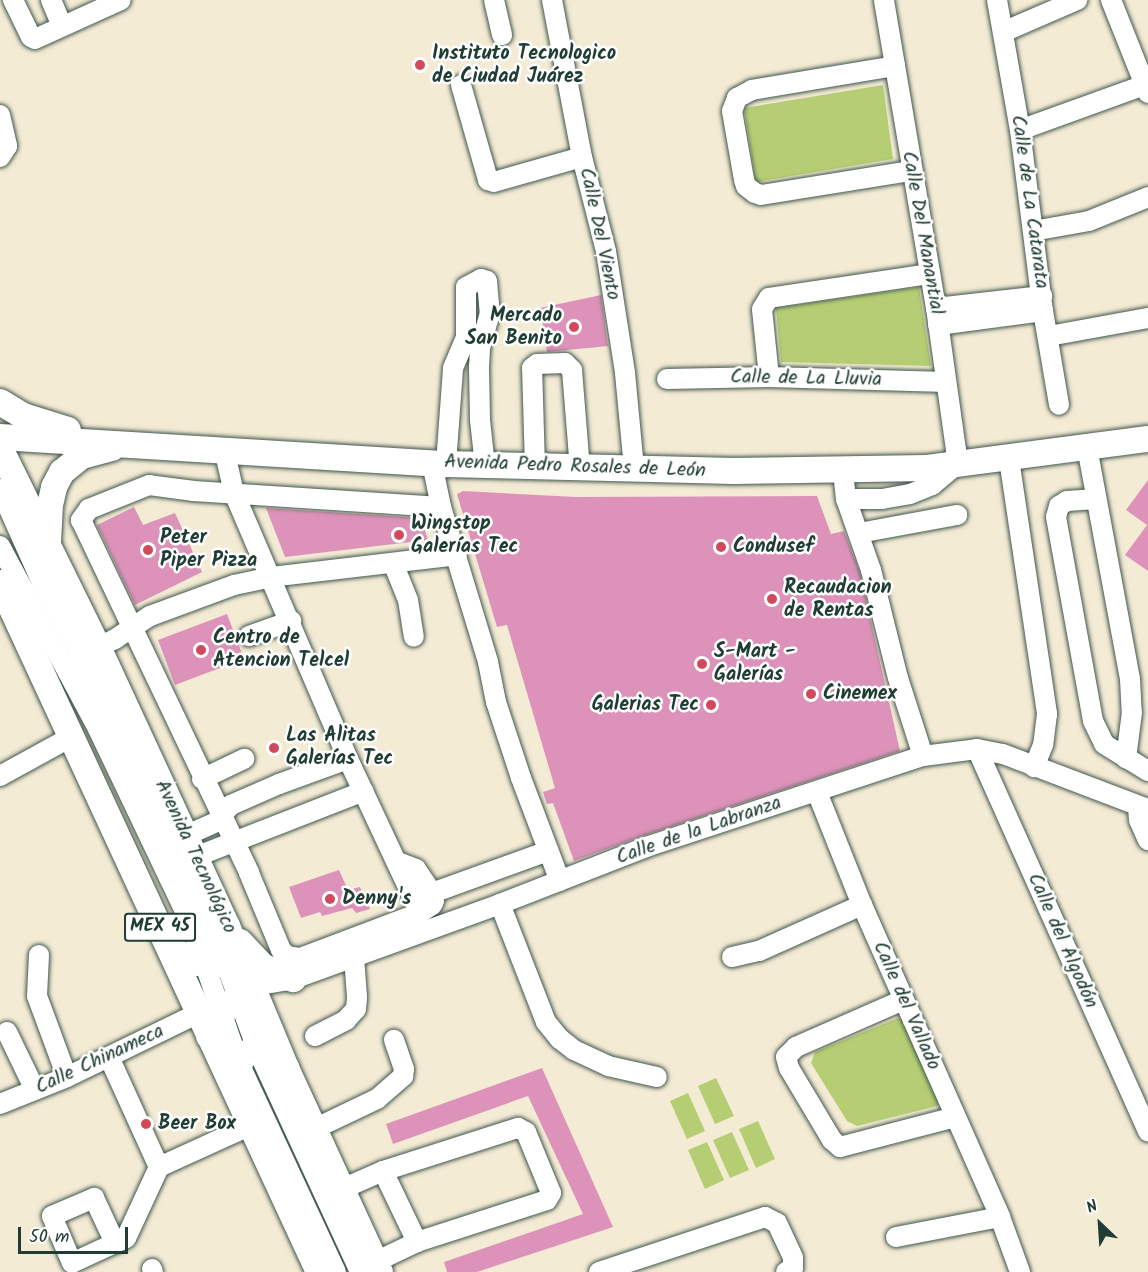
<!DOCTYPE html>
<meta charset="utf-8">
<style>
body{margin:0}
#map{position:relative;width:1148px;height:1272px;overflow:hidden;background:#f4ebd5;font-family:Kalam,sans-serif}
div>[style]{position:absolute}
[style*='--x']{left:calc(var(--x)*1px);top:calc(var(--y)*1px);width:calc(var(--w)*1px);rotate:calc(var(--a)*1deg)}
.green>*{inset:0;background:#b6ce73}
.building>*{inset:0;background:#dd93b9}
.roads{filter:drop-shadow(0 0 2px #3f574c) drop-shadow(0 0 2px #3f574c)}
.minor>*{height:20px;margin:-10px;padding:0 10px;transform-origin:10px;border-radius:10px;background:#fff}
.major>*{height:26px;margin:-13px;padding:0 13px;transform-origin:13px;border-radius:13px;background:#fff}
.dots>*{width:16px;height:16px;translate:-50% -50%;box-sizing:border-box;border:3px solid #fff;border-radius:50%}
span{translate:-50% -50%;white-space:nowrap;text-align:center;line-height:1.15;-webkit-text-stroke:5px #fff;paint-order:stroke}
.shield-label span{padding:2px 4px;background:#fff;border:2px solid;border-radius:4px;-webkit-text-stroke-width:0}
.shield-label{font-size:18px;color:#1f3d34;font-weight:700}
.poi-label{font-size:20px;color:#1f3d34;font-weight:700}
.left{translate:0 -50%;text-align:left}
.right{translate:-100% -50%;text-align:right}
.street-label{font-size:20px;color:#1f3d34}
.north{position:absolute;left:1070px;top:1194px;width:60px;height:60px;-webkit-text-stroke:4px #fff;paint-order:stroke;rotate:335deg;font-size:16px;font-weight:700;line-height:24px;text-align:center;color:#1f3d34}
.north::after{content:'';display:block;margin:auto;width:21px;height:27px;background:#1f3d34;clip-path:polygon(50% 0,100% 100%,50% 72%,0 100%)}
.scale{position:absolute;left:18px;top:1227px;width:110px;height:27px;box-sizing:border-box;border:3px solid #1f3d34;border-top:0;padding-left:8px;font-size:18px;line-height:21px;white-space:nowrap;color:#1f3d34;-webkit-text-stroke:4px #fff;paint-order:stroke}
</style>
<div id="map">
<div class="green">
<div style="clip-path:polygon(883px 85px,893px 159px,756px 182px,744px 108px)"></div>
<div style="clip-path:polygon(919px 287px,931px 366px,781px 362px,776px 308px)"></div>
<div style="clip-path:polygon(898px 1018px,906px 1021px,941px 1097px,937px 1106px,857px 1126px,847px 1121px,811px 1063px,815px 1052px)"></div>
<div style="clip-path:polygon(716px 1078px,734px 1116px,715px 1124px,698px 1086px)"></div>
<div style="clip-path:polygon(688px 1093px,705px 1131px,687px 1139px,670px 1101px)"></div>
<div style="clip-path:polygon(758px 1121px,775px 1159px,756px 1168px,739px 1129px)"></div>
<div style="clip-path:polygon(732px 1132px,749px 1170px,730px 1178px,713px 1140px)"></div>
<div style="clip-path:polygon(707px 1142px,724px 1180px,705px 1189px,688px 1150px)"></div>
</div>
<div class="building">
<div style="clip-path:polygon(601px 295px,608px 346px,547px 352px,540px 308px)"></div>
<div style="clip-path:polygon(1148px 480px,1148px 571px,1125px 555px,1147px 525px,1126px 510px)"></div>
<div style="clip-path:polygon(463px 491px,576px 497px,817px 496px,831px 534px,844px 531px,860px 573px,900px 751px,642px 836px,574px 861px,553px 803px,547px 804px,543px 792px,555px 788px,507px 625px,497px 627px,457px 494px)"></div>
<div style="clip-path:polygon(134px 507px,143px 525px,175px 513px,202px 572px,135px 605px,97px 525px)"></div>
<div style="clip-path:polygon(266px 508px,421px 518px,428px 540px,285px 557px)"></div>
<div style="clip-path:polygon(227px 614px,244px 659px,175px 685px,158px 640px)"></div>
<div style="clip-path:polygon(339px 870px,348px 890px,360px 887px,370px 909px,356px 913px,352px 908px,322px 916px,320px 912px,301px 918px,289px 887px)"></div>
<div style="clip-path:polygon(542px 1068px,613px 1227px,477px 1272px,447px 1272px,444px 1262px,583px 1214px,528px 1096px,393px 1144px,386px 1124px)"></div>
</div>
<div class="roads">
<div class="minor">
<div style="--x:13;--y:0;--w:41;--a:64.1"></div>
<div style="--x:31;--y:37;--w:4;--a:27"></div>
<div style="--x:35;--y:39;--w:94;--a:-24.4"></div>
<div style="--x:51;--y:0;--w:28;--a:67"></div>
<div style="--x:494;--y:0;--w:36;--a:77"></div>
<div style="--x:552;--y:0;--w:160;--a:79.2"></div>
<div style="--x:582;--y:157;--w:97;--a:75.7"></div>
<div style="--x:606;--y:251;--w:123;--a:81.1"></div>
<div style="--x:625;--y:373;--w:96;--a:84.6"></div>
<div style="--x:997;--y:0;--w:132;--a:80"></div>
<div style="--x:1020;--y:130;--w:182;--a:82.8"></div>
<div style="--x:1043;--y:311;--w:95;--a:80.3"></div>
<div style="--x:1111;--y:0;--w:100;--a:68.3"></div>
<div style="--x:1003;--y:32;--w:81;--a:-23.4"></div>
<div style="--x:895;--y:66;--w:145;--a:170.5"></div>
<div style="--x:752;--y:90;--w:17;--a:152"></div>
<div style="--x:737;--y:98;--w:14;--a:111"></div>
<div style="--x:732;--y:111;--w:70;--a:80.1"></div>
<div style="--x:744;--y:180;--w:6;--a:72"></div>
<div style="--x:746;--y:186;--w:11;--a:38"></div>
<div style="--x:755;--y:193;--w:6;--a:18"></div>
<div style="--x:761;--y:195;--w:152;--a:-9.1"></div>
<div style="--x:461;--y:85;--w:99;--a:74.1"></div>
<div style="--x:488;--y:180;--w:6;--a:18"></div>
<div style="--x:494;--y:182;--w:91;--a:-15.9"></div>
<div style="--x:0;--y:115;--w:32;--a:77"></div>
<div style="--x:7;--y:146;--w:13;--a:122"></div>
<div style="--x:1020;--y:130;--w:132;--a:-19.9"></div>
<div style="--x:1033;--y:231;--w:57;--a:-10.1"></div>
<div style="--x:1089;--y:221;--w:64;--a:-22.1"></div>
<div style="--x:936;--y:308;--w:107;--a:-6.5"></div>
<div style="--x:938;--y:325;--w:106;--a:-7.6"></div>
<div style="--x:1049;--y:336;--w:101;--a:-10.3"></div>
<div style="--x:769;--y:377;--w:68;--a:-95.9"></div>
<div style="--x:762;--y:309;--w:13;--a:-58"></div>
<div style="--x:769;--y:298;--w:163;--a:-8.5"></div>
<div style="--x:667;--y:379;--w:102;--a:-1.1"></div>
<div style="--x:769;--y:377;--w:177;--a:1.6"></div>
<div style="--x:1087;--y:447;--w:236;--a:79.5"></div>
<div style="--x:1130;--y:679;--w:33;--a:87"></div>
<div style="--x:1132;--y:712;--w:47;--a:97.3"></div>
<div style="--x:224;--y:449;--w:45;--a:77.2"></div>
<div style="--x:234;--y:493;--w:289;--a:66.8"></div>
<div style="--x:348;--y:759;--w:170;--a:64.9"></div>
<div style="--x:1009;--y:459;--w:258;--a:81.5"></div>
<div style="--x:1047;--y:714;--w:31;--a:97"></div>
<div style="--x:1043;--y:745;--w:24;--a:112"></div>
<div style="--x:432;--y:463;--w:45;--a:78.4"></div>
<div style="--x:441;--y:507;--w:162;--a:73.1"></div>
<div style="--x:488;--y:662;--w:41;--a:78.7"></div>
<div style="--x:496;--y:702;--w:80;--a:71.8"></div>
<div style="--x:521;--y:778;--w:110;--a:69.3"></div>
<div style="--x:446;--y:464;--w:96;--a:-85.8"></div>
<div style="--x:453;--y:368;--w:34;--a:-67"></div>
<div style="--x:466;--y:337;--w:50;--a:-90"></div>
<div style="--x:466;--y:287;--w:17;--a:-28"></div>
<div style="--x:481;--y:279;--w:6;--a:18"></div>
<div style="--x:487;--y:281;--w:32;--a:85"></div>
<div style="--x:490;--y:313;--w:37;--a:106"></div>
<div style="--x:480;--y:349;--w:18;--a:93"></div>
<div style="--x:479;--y:367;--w:53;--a:88.9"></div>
<div style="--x:480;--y:420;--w:46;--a:83.8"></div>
<div style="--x:535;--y:467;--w:99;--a:-91.7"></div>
<div style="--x:532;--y:368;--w:6;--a:-39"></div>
<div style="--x:537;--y:364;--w:28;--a:-2"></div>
<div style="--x:565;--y:363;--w:10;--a:45"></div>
<div style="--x:572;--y:370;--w:99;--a:85.4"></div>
<div style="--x:843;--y:471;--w:28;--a:84"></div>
<div style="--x:846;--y:499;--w:75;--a:70.6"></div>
<div style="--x:871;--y:570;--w:111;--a:76"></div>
<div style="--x:898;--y:678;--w:82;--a:72.2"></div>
<div style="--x:0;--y:489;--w:103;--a:65.9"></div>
<div style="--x:42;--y:583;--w:81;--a:61.8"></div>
<div style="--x:80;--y:654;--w:337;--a:64.7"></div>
<div style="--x:224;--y:959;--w:96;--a:69.9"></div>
<div style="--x:257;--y:1049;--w:246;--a:65.2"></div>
<div style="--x:846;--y:499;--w:36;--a:0"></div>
<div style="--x:882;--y:499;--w:28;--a:-10"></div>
<div style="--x:910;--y:494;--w:24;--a:-22"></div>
<div style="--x:932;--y:485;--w:30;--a:-40"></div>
<div style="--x:955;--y:466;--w:16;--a:-86"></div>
<div style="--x:956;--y:450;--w:143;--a:-98"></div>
<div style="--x:936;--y:308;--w:312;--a:-99.6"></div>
<div style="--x:1096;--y:499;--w:29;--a:176"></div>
<div style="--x:1067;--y:501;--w:9;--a:148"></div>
<div style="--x:1059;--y:506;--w:11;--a:105"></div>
<div style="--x:1056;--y:517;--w:207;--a:79.7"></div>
<div style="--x:1093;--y:721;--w:25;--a:64"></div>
<div style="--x:1104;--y:744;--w:52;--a:31.5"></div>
<div style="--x:441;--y:507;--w:248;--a:-176.3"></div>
<div style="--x:194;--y:491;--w:45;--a:-172.4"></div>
<div style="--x:149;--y:485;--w:65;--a:158.2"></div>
<div style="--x:89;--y:509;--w:14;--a:126"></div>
<div style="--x:81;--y:520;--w:391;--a:64.5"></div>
<div style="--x:249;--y:873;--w:83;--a:67.4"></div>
<div style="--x:281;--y:950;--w:8;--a:45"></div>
<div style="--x:287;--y:956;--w:13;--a:9"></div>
<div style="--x:300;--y:958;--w:128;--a:-20.6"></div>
<div style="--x:420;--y:913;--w:14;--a:-34"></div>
<div style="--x:432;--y:905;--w:4;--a:-63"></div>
<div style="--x:434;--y:901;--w:8;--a:-104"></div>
<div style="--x:432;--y:893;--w:123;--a:-19.9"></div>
<div style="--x:859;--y:533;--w:100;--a:-10.4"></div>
<div style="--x:0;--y:546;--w:208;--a:61.8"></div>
<div style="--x:98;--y:729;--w:214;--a:64.5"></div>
<div style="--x:190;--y:922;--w:149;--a:70.8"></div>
<div style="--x:239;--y:1063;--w:230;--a:65.1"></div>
<div style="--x:393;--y:563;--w:40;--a:68"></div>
<div style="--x:408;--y:600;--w:37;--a:81"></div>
<div style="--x:249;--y:636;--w:45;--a:-19.7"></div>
<div style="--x:98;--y:647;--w:19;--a:-25"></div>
<div style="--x:115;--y:639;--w:42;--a:-33.3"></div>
<div style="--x:150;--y:616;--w:90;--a:-20.3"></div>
<div style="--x:234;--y:585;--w:38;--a:-12"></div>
<div style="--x:271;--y:577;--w:187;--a:-6.7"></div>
<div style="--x:977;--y:749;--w:419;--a:65.9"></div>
<div style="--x:0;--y:776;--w:81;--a:-28.8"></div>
<div style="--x:202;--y:779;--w:47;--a:-25.5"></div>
<div style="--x:817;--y:792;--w:122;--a:68.3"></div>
<div style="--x:862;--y:905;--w:341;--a:66.1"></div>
<div style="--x:1000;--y:1217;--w:59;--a:70"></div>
<div style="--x:1138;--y:806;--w:14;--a:86"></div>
<div style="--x:1139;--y:820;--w:22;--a:66"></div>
<div style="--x:185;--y:836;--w:34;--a:-24"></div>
<div style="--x:216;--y:822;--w:23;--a:-49"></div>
<div style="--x:231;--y:805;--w:52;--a:-23.6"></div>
<div style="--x:279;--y:784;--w:73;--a:-19.9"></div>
<div style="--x:195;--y:857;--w:181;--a:-21.3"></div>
<div style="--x:398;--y:862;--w:19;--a:21"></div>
<div style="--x:416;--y:869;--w:29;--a:56"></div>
<div style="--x:500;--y:904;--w:127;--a:68.7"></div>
<div style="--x:546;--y:1022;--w:22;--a:51"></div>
<div style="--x:560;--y:1039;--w:18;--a:38"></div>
<div style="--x:574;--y:1050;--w:38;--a:25"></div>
<div style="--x:608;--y:1066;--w:50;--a:12.7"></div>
<div style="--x:39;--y:955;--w:41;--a:92.8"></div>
<div style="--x:37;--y:996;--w:86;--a:69.7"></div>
<div style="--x:732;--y:957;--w:28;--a:-13"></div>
<div style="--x:759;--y:951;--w:113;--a:-24.1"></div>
<div style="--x:254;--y:986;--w:40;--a:-10"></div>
<div style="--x:293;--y:979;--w:220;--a:-19.9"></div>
<div style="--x:500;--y:904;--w:157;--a:-21.3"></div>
<div style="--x:646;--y:847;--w:292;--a:-18.2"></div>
<div style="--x:923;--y:756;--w:54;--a:-7.4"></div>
<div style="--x:977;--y:749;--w:26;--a:11"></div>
<div style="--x:1003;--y:754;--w:155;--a:20.8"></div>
<div style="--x:903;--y:1000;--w:117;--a:156.3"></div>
<div style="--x:796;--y:1047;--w:14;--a:135"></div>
<div style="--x:786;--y:1057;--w:11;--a:75"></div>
<div style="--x:789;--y:1068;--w:84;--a:59.2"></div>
<div style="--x:832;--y:1140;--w:11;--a:41"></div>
<div style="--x:840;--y:1147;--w:119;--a:-14.6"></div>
<div style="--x:7;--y:1032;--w:64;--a:64.2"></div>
<div style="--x:315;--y:1036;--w:35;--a:-27"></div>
<div style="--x:346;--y:1020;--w:15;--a:-48"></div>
<div style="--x:356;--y:1009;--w:12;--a:-85"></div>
<div style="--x:357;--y:997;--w:40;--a:-94.3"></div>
<div style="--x:109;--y:1057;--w:121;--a:65.6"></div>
<div style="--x:159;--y:1167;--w:78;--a:114.9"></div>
<div style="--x:126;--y:1238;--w:12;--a:156"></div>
<div style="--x:115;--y:1243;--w:47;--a:155.1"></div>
<div style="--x:72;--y:1263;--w:51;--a:-113.1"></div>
<div style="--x:52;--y:1216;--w:46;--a:-23.2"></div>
<div style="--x:94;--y:1198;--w:50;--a:65"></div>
<div style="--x:0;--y:1104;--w:72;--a:-21.9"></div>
<div style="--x:67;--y:1077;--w:147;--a:-25.9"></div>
<div style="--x:314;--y:1129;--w:70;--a:-25.5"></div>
<div style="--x:377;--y:1099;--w:35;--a:-41"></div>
<div style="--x:403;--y:1076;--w:7;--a:-82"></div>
<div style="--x:404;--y:1069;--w:31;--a:-109"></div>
<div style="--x:159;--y:1167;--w:101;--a:-24.5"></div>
<div style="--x:383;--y:1171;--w:79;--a:64.4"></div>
<div style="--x:342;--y:1189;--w:45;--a:-23.7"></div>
<div style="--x:383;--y:1171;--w:142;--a:-17.7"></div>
<div style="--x:518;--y:1128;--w:9;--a:27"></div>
<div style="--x:526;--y:1132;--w:66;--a:67.7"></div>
<div style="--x:551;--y:1193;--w:8;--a:120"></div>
<div style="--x:547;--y:1200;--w:137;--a:162.1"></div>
<div style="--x:417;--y:1242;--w:47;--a:154.5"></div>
<div style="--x:896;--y:1237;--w:106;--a:-10.9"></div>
<div style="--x:152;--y:1269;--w:3;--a:72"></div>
<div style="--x:599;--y:1272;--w:175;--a:-18.3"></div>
<div style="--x:765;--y:1217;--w:13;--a:27"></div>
<div style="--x:777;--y:1223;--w:38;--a:65"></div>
<div style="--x:793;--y:1258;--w:10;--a:90"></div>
<div style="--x:793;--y:1268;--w:8;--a:150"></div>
</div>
<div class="major">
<div style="--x:0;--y:402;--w:27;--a:31"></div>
<div style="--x:23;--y:416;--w:47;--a:17.3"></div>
<div style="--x:0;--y:437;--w:447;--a:3.5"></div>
<div style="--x:446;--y:464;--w:288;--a:1.4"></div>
<div style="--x:734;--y:471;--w:193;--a:-0.9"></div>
<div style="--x:927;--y:468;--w:223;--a:-7.5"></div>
<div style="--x:0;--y:448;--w:222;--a:63.8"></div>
<div style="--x:98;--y:647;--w:307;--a:65.2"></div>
<div style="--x:227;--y:926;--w:154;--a:67.4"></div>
<div style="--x:286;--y:1068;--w:225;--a:65.3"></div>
<div style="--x:48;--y:542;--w:37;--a:-87"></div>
<div style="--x:50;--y:505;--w:18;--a:-77"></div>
<div style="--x:54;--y:487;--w:17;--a:-62"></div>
<div style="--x:62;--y:472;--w:26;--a:-39"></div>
<div style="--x:82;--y:456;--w:31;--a:-15"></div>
<div style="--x:0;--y:583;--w:759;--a:65.16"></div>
<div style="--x:240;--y:942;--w:33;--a:47"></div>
<div style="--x:262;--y:966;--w:34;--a:23"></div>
<div style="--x:170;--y:949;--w:32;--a:26"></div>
<div style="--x:199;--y:963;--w:16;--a:7"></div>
<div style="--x:215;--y:965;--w:16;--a:-38"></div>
<div style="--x:228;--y:955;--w:14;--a:-65"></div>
<div style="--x:209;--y:1036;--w:35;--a:-59"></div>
<div style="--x:227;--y:1006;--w:34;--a:-37"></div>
<div style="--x:235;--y:1089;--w:31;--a:-79"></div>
<div style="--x:241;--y:1059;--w:17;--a:-40"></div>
<div style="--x:254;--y:1048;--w:14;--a:12"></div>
<div style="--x:268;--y:1051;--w:25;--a:43"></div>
</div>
</div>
<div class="dots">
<div style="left:420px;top:65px;background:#d1495b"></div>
<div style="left:574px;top:327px;background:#d1495b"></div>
<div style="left:399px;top:535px;background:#d1495b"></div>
<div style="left:721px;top:547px;background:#d1495b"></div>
<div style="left:148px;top:550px;background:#d1495b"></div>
<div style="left:772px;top:599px;background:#d1495b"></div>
<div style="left:201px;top:650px;background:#d1495b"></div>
<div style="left:702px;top:664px;background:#d1495b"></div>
<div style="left:811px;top:694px;background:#d1495b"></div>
<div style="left:711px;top:705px;background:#d1495b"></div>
<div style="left:274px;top:748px;background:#d1495b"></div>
<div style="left:330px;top:899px;background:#d1495b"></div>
<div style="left:146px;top:1124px;background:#d1495b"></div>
</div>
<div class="shield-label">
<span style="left:160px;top:927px">MEX 45</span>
</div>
<div class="poi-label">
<span class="left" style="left:432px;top:66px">Instituto Tecnologico<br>de Ciudad Juárez</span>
<span class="right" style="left:562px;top:328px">Mercado<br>San Benito</span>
<span class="left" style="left:411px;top:536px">Wingstop<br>Galerías Tec</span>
<span class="left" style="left:160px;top:550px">Peter<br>Piper Pizza</span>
<span class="left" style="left:733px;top:547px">Condusef</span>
<span class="left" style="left:784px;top:600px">Recaudacion<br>de Rentas</span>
<span class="left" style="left:213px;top:650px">Centro de<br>Atencion Telcel</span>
<span class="left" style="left:714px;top:664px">S-Mart -<br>Galerías</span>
<span class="left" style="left:823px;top:694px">Cinemex</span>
<span class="right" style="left:699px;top:705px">Galerias Tec</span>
<span class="left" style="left:286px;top:748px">Las Alitas<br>Galerías Tec</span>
<span class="left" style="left:342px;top:899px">Denny's</span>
<span class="left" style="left:158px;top:1124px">Beer Box</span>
</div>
<div class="street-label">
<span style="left:1029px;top:202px;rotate:82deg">Calle de La Catarata</span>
<span style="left:922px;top:233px;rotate:80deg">Calle Del Manantial</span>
<span style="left:599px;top:234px;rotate:78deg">Calle Del Viento</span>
<span style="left:806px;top:379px;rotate:1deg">Calle de La Lluvia</span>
<span style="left:575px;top:467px;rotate:2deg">Avenida Pedro Rosales de León</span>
<span style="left:699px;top:831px;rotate:-19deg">Calle de la Labranza</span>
<span style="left:195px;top:857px;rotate:65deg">Avenida Tecnológico</span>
<span style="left:1062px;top:941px;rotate:66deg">Calle del Algodón</span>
<span style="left:906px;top:1006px;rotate:66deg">Calle del Vallado</span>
<span style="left:100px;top:1060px;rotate:-25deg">Calle Chinameca</span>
</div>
<div class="north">N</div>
<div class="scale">50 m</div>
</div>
